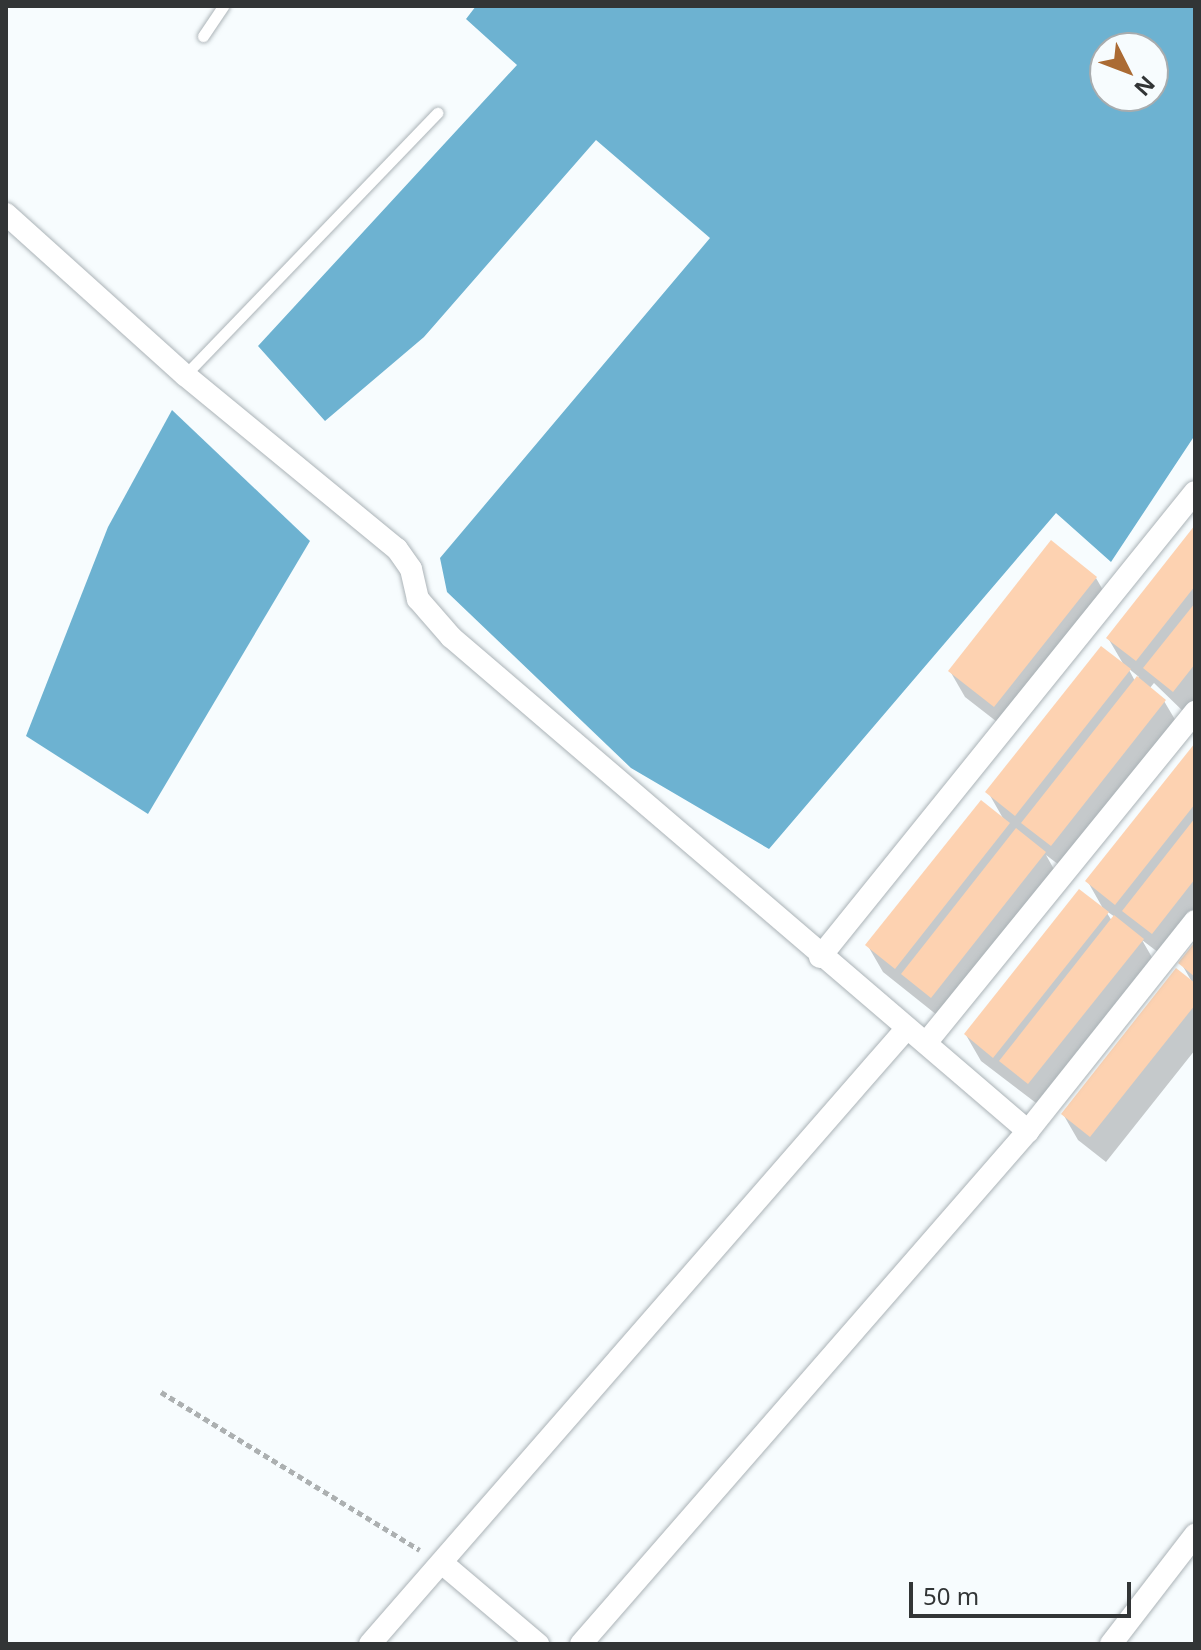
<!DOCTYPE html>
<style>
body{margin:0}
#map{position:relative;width:1201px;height:1650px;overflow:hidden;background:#f7fcfe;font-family:"Noto Sans",sans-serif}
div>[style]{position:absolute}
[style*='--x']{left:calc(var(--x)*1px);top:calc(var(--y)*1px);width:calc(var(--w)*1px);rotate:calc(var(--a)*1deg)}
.water>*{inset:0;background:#6db2d1}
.shadow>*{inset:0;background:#0003}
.building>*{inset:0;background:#fdd2b1}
.path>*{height:5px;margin-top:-2.5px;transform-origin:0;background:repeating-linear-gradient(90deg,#acb0b1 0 6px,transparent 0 10px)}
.roads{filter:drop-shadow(0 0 2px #abb3b7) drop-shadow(0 0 2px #abb3b7)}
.lane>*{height:11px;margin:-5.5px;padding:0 5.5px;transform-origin:5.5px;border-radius:5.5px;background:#fff}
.street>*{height:22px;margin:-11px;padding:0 11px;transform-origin:11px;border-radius:11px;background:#fff}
span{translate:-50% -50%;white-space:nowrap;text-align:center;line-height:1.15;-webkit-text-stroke:6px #f7fcfe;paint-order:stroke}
.frame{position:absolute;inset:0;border:8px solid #323536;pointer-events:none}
.north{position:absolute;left:1089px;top:32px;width:80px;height:80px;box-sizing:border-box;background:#f7fcfe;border:2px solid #a8acae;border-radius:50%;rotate:132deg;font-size:22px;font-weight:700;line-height:32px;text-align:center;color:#323536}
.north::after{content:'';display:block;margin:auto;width:28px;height:36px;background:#ab6b34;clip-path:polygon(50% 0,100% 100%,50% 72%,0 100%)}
.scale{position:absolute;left:909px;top:1582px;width:222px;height:36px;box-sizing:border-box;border:4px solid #323536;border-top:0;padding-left:10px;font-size:24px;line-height:28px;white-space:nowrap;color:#323536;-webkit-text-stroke:6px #f7fcfe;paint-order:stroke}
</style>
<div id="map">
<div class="water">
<div style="clip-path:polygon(evenodd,476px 6px,1195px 6px,1195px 435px,1111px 562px,1056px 513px,769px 849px,631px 768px,447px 592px,440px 558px,710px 238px,596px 140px,424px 337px,325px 421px,258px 346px,517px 65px,466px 19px,476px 6px,1105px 48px,1153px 48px,1153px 96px,1105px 96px,1105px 48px)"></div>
<div style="clip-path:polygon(172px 410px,310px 541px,148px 814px,26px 736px,108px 527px)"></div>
</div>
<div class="shadow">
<div style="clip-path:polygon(evenodd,1195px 528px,1195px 709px,1189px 717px,1154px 683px,1149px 689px,1164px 701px,1180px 728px,1067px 871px,1046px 855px,1060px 880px,947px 1023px,883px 972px,868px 946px,1004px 820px,988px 792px,1125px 667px,1108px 638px,1195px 528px,1128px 668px,1139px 677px,1135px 681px,1128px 668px)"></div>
<div style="clip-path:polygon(1096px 578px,1111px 604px,1010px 732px,965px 697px,950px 671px)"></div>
<div style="clip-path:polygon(evenodd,1195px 746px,1195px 924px,1167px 959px,1142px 940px,1157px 966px,1044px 1109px,981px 1061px,966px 1035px,1105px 912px,1088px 882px,1195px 746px,1105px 910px,1115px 917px,1112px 921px,1105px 910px)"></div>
<div style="clip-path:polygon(1195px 946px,1195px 1050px,1106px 1162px,1078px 1140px,1063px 1114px,1192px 982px,1181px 963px)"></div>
</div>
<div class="building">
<div style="clip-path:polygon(1195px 525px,1195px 586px,1136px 661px,1106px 638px)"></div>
<div style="clip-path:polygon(1051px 540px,1097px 577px,994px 707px,948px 671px)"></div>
<div style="clip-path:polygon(1195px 603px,1195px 664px,1173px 692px,1143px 668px)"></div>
<div style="clip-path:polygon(1101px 646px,1131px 669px,1015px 816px,985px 792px)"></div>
<div style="clip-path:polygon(1137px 676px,1166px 700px,1051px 846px,1021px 823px)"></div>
<div style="clip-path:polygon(1195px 743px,1195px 804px,1115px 905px,1085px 881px)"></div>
<div style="clip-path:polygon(981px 800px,1010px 823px,895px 969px,865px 945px)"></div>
<div style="clip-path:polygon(1195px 818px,1195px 879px,1152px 934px,1122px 911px)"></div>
<div style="clip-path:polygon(1016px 828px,1046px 852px,931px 998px,901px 974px)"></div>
<div style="clip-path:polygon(1079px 889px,1109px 912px,993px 1058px,964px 1034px)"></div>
<div style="clip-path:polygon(1114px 915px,1144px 939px,1028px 1084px,999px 1061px)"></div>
<div style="clip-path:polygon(1195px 942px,1195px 977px,1178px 963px)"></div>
<div style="clip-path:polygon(1176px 968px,1195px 983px,1195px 1005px,1090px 1137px,1061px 1114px)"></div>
</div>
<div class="path">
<div style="--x:161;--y:1392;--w:303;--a:31.4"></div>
</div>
<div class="roads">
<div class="lane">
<div style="--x:203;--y:36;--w:36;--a:-56"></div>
<div style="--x:185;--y:375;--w:364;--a:-46.1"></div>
</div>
<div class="street">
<div style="--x:6;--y:214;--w:241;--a:42"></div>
<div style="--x:185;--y:375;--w:274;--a:39.4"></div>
<div style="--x:397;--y:549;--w:24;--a:55"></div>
<div style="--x:411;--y:569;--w:31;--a:77"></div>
<div style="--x:418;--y:599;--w:50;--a:49"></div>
<div style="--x:451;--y:637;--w:760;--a:40.57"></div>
<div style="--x:820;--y:957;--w:597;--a:-51.12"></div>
<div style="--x:926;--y:1043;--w:427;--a:-50.9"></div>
<div style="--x:442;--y:1563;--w:126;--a:40.2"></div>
<div style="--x:370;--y:1644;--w:817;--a:-48.92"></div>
<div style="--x:581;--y:1644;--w:680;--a:-48.93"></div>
<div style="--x:1028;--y:1131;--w:268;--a:-51.5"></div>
<div style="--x:1111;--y:1644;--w:138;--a:-52.4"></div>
</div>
</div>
<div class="frame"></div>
<div class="north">N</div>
<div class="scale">50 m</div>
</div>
